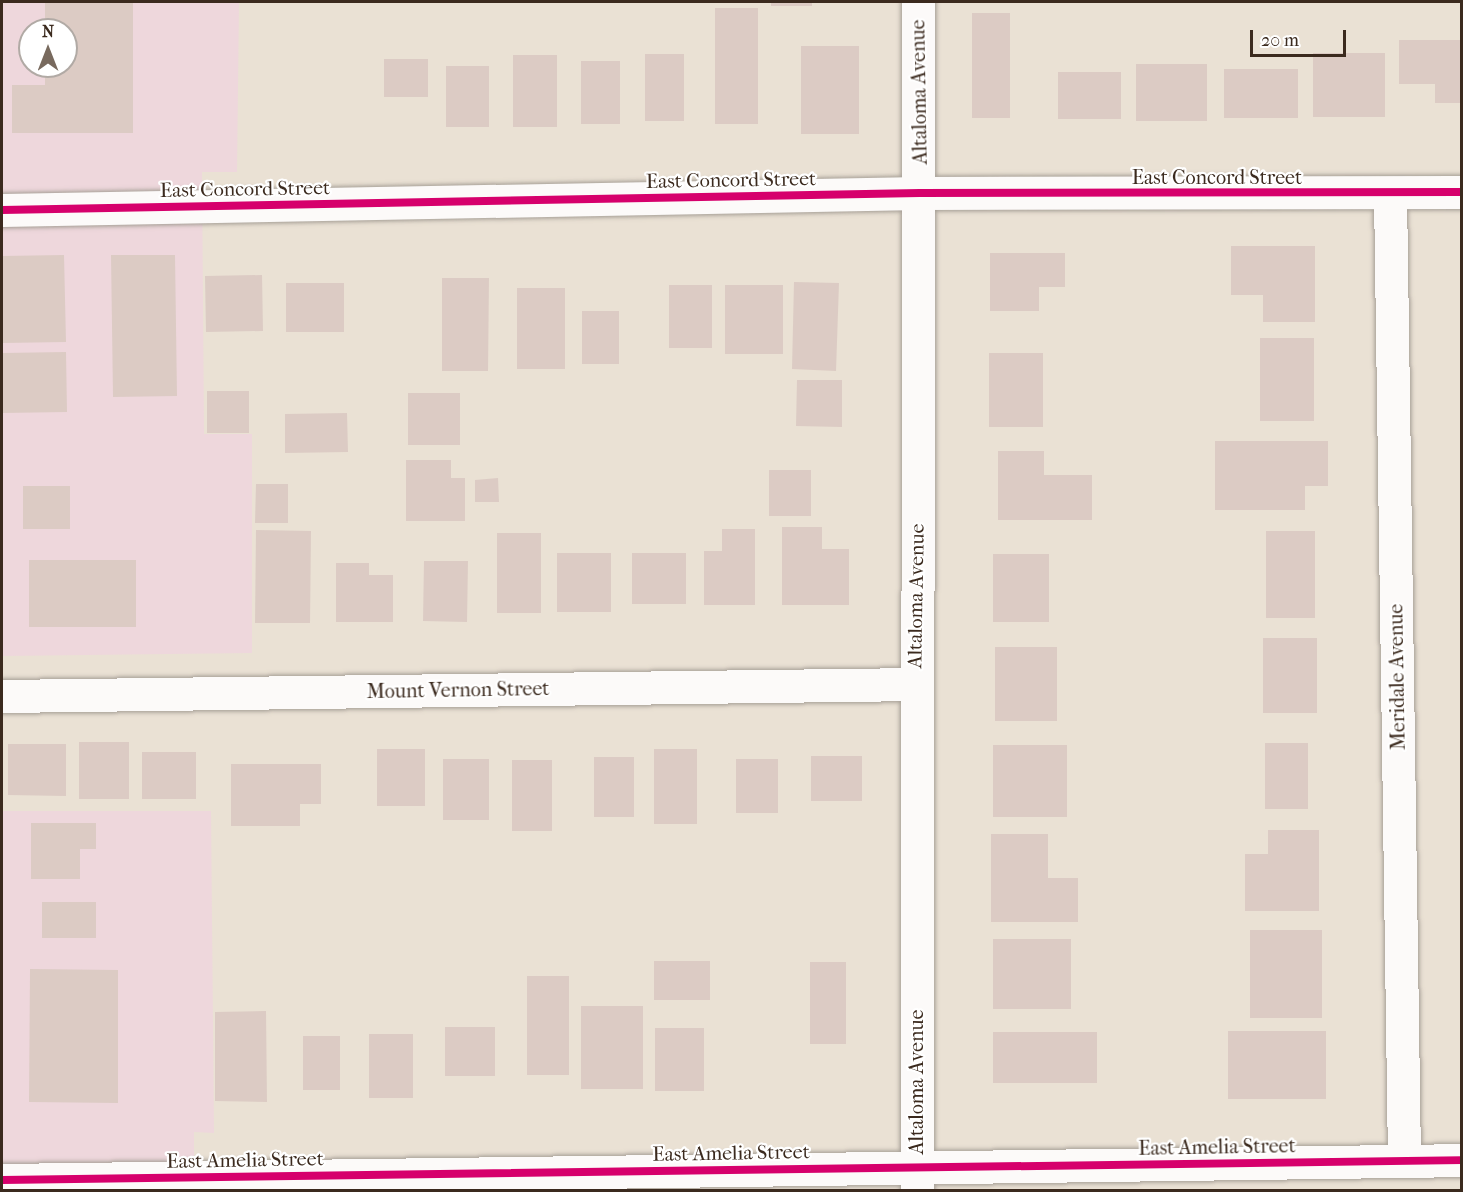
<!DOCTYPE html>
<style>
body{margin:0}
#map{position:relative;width:1463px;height:1192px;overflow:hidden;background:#eae1d4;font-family:"IM FELL French Canon",serif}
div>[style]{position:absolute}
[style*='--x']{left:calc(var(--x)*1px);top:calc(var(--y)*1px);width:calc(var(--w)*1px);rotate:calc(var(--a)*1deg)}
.built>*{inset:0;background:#eed7dc}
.building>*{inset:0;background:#dccbc4}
.roads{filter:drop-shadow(0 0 2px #a7a097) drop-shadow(0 0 2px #a7a097)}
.minor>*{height:33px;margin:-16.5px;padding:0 16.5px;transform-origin:16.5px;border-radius:16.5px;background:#fcfaf9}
.cycleway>*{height:8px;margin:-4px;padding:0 4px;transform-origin:4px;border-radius:4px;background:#d6006c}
span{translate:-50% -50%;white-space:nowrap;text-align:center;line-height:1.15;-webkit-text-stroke:4.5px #fff;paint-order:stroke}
.street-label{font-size:20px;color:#3b2a1e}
.frame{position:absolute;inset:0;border:3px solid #3b2a1e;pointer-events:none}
.north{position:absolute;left:18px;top:18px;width:60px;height:60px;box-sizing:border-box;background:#fff;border:2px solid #b1aaa5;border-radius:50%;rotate:0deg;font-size:16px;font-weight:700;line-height:24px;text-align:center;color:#3b2a1e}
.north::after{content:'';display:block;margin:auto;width:21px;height:27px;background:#786a5e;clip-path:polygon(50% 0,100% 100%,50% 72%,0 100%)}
.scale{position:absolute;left:1250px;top:30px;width:96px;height:27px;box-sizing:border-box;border:3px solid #3b2a1e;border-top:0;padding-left:8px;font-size:18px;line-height:21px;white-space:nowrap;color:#3b2a1e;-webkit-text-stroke:4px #fff;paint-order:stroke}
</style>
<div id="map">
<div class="built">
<div style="clip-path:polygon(evenodd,2px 2px,239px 2px,237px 172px,202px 172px,204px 434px,252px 434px,252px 653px,2px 656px,2px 2px,30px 30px,66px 30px,66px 66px,30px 66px,30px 30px)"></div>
<div style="clip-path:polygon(2px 811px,211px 811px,214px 1133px,194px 1132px,194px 1190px,2px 1190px)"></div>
</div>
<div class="building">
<div style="clip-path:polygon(45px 2px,133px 2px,133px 133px,12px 133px,12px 85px,45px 85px,45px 66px,66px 66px,66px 30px,45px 30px)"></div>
<div style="clip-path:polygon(771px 2px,812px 2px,812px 6px,771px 6px)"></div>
<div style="clip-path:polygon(715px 8px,758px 8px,758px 124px,715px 124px)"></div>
<div style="clip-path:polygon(972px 13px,1010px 13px,1010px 118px,972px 118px)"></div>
<div style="clip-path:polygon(1399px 40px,1462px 40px,1462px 103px,1435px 103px,1435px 84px,1399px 84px)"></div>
<div style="clip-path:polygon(801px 46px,859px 46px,859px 134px,801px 134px)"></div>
<div style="clip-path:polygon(1313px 53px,1385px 53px,1385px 117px,1313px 117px)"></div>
<div style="clip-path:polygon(645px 54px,684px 54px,684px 121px,645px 121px)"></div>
<div style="clip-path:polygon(513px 55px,557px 55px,557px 127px,513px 127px)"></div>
<div style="clip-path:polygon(384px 59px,428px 59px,428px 97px,384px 97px)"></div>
<div style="clip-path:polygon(581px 61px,620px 61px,620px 124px,581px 124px)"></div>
<div style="clip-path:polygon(1136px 64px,1207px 64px,1207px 121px,1136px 121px)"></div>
<div style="clip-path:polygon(446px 66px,489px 66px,489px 127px,446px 127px)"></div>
<div style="clip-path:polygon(1224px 69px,1298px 69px,1298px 118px,1224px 118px)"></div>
<div style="clip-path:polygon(1058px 72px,1121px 72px,1121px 119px,1058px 119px)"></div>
<div style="clip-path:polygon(1231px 246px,1315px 246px,1315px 322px,1263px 322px,1263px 295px,1231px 295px)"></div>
<div style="clip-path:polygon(990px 253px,1065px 253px,1065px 287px,1039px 287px,1039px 311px,990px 311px)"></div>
<div style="clip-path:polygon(64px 255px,66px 342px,3px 343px,2px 256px)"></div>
<div style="clip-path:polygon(111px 255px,175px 255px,177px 396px,113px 397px)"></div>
<div style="clip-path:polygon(262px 275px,263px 331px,206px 332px,205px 276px)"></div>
<div style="clip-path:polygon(442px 278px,489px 278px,488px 371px,442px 371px)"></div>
<div style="clip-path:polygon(794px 282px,839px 283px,836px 371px,792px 369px)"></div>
<div style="clip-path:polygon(286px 283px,344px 283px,344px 332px,286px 332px)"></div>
<div style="clip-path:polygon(669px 285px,712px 285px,712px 348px,669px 348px)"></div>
<div style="clip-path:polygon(725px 285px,783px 285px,783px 354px,725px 354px)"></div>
<div style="clip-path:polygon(517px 288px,565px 288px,565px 369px,517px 369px)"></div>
<div style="clip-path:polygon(582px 311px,619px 311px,619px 364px,582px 364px)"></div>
<div style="clip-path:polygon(1260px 338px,1314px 338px,1314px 421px,1260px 421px)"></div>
<div style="clip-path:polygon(66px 352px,67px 412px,3px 413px,2px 353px)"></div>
<div style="clip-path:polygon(989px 353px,1043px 353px,1043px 427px,989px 427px)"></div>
<div style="clip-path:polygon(797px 380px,842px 380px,842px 427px,796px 426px)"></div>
<div style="clip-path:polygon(207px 391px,249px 391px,249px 433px,207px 433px)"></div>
<div style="clip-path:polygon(408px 393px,460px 393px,460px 445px,408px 445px)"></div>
<div style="clip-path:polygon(347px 413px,348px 452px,285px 453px,285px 414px)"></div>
<div style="clip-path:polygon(1215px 441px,1328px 441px,1328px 486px,1305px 486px,1305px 510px,1215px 510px)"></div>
<div style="clip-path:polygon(998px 451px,1044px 451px,1044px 475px,1092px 475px,1092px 520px,998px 520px)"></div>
<div style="clip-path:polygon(406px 460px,451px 460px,451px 478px,465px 478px,465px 521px,406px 521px)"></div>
<div style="clip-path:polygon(769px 470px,811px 470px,811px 516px,769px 516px)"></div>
<div style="clip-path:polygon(498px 478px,499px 502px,475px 502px,475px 480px)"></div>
<div style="clip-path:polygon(256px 484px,288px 484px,288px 523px,255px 523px)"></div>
<div style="clip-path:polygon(23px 486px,70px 486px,70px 529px,23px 529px)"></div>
<div style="clip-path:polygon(782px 527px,822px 527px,822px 549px,849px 549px,849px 605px,782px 605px)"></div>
<div style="clip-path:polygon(722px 529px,755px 529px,755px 605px,704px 605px,704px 551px,722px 551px)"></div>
<div style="clip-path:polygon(256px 530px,311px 531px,310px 623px,255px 623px)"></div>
<div style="clip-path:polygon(1266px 531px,1315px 531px,1315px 618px,1266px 618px)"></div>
<div style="clip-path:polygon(497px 533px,541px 533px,541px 613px,497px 613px)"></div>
<div style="clip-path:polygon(557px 553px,611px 553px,611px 612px,557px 612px)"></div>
<div style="clip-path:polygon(632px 553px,686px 553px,686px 604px,632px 604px)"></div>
<div style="clip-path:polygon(993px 554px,1049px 554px,1049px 622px,993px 622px)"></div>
<div style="clip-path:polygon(29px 560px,136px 560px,136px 627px,29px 627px)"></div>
<div style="clip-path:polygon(424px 561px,468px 561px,467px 622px,423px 621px)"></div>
<div style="clip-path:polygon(336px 563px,369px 563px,369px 575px,393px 575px,393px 622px,336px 622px)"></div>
<div style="clip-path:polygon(1263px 638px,1317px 638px,1317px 713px,1263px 713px)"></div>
<div style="clip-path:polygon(995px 647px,1057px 647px,1057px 721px,995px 721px)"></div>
<div style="clip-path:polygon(79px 742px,129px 742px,129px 799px,79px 799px)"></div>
<div style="clip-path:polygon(1265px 743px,1308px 743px,1308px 809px,1265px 809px)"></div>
<div style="clip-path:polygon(8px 744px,66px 744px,66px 796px,8px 795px)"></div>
<div style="clip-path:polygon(993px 745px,1067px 745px,1067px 817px,993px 817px)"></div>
<div style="clip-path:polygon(377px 749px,425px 749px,425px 806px,377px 806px)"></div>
<div style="clip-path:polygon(654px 749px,697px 749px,697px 824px,654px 824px)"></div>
<div style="clip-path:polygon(142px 752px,196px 752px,196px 799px,142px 799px)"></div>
<div style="clip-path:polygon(811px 756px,862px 756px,862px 801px,811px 801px)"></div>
<div style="clip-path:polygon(594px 757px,634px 757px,634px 817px,594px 817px)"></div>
<div style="clip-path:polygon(443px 759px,489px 759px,489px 820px,443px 820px)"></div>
<div style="clip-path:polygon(736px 759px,778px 759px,778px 813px,736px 813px)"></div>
<div style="clip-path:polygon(512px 760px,552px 760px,552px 831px,512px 831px)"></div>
<div style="clip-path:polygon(231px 764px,321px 764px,321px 804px,300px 804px,300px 826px,231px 826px)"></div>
<div style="clip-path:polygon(31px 823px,96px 823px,96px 849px,80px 849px,80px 879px,31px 879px)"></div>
<div style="clip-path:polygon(1268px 830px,1319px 830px,1319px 911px,1245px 911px,1245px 854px,1268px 854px)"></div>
<div style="clip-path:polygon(991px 834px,1048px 834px,1048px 878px,1078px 878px,1078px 922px,991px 922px)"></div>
<div style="clip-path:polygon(42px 902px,96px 902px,96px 938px,42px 938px)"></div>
<div style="clip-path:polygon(1250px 930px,1322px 930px,1322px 1018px,1250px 1018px)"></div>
<div style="clip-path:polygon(993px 939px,1071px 939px,1071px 1009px,993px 1009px)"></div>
<div style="clip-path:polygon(654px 961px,710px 961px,710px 1000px,654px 1000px)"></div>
<div style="clip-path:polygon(810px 962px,846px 962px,846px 1044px,810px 1044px)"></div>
<div style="clip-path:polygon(30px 969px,118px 970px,118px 1103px,29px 1102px)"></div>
<div style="clip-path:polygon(527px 976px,569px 976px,569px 1075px,527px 1075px)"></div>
<div style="clip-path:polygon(581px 1006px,643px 1006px,643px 1089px,581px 1089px)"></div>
<div style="clip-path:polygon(266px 1011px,267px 1102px,215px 1101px,215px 1012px)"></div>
<div style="clip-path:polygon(445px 1027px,495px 1027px,495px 1076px,445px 1076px)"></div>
<div style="clip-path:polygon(655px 1028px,704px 1028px,704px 1091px,655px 1091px)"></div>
<div style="clip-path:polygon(1228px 1031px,1326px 1031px,1326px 1099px,1228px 1099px)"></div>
<div style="clip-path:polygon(993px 1032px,1097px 1032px,1097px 1083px,993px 1083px)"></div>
<div style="clip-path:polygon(369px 1034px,413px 1034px,413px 1098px,369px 1098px)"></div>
<div style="clip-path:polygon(303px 1036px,340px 1036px,340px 1090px,303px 1090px)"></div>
</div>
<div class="roads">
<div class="minor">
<div style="--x:1390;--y:193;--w:968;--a:89.17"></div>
<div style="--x:2;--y:210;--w:918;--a:-1.06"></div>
<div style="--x:920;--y:193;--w:542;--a:-0.11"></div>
<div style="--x:2;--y:696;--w:913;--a:-0.75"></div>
<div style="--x:2;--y:1180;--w:1460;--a:-0.78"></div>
<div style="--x:917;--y:1188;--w:1186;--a:-89.95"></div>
</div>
</div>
<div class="cycleway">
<div style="--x:2;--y:210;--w:918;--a:-1.06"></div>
<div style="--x:920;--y:193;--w:542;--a:-0.11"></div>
<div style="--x:2;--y:1180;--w:1460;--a:-0.78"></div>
</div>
<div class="street-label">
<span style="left:919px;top:92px;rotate:-91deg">Altaloma Avenue</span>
<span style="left:1217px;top:177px">East Concord Street</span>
<span style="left:731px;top:180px;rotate:-1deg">East Concord Street</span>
<span style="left:245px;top:189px;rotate:-1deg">East Concord Street</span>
<span style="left:916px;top:596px;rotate:-89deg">Altaloma Avenue</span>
<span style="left:1397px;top:677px;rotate:-91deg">Meridale Avenue</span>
<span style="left:458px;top:690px;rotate:-1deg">Mount Vernon Street</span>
<span style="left:916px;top:1082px;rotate:-90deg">Altaloma Avenue</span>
<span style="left:1217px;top:1147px;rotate:-1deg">East Amelia Street</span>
<span style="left:731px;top:1153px;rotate:-1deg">East Amelia Street</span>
<span style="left:245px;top:1160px;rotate:-1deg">East Amelia Street</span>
</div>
<div class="frame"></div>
<div class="north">N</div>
<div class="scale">20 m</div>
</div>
